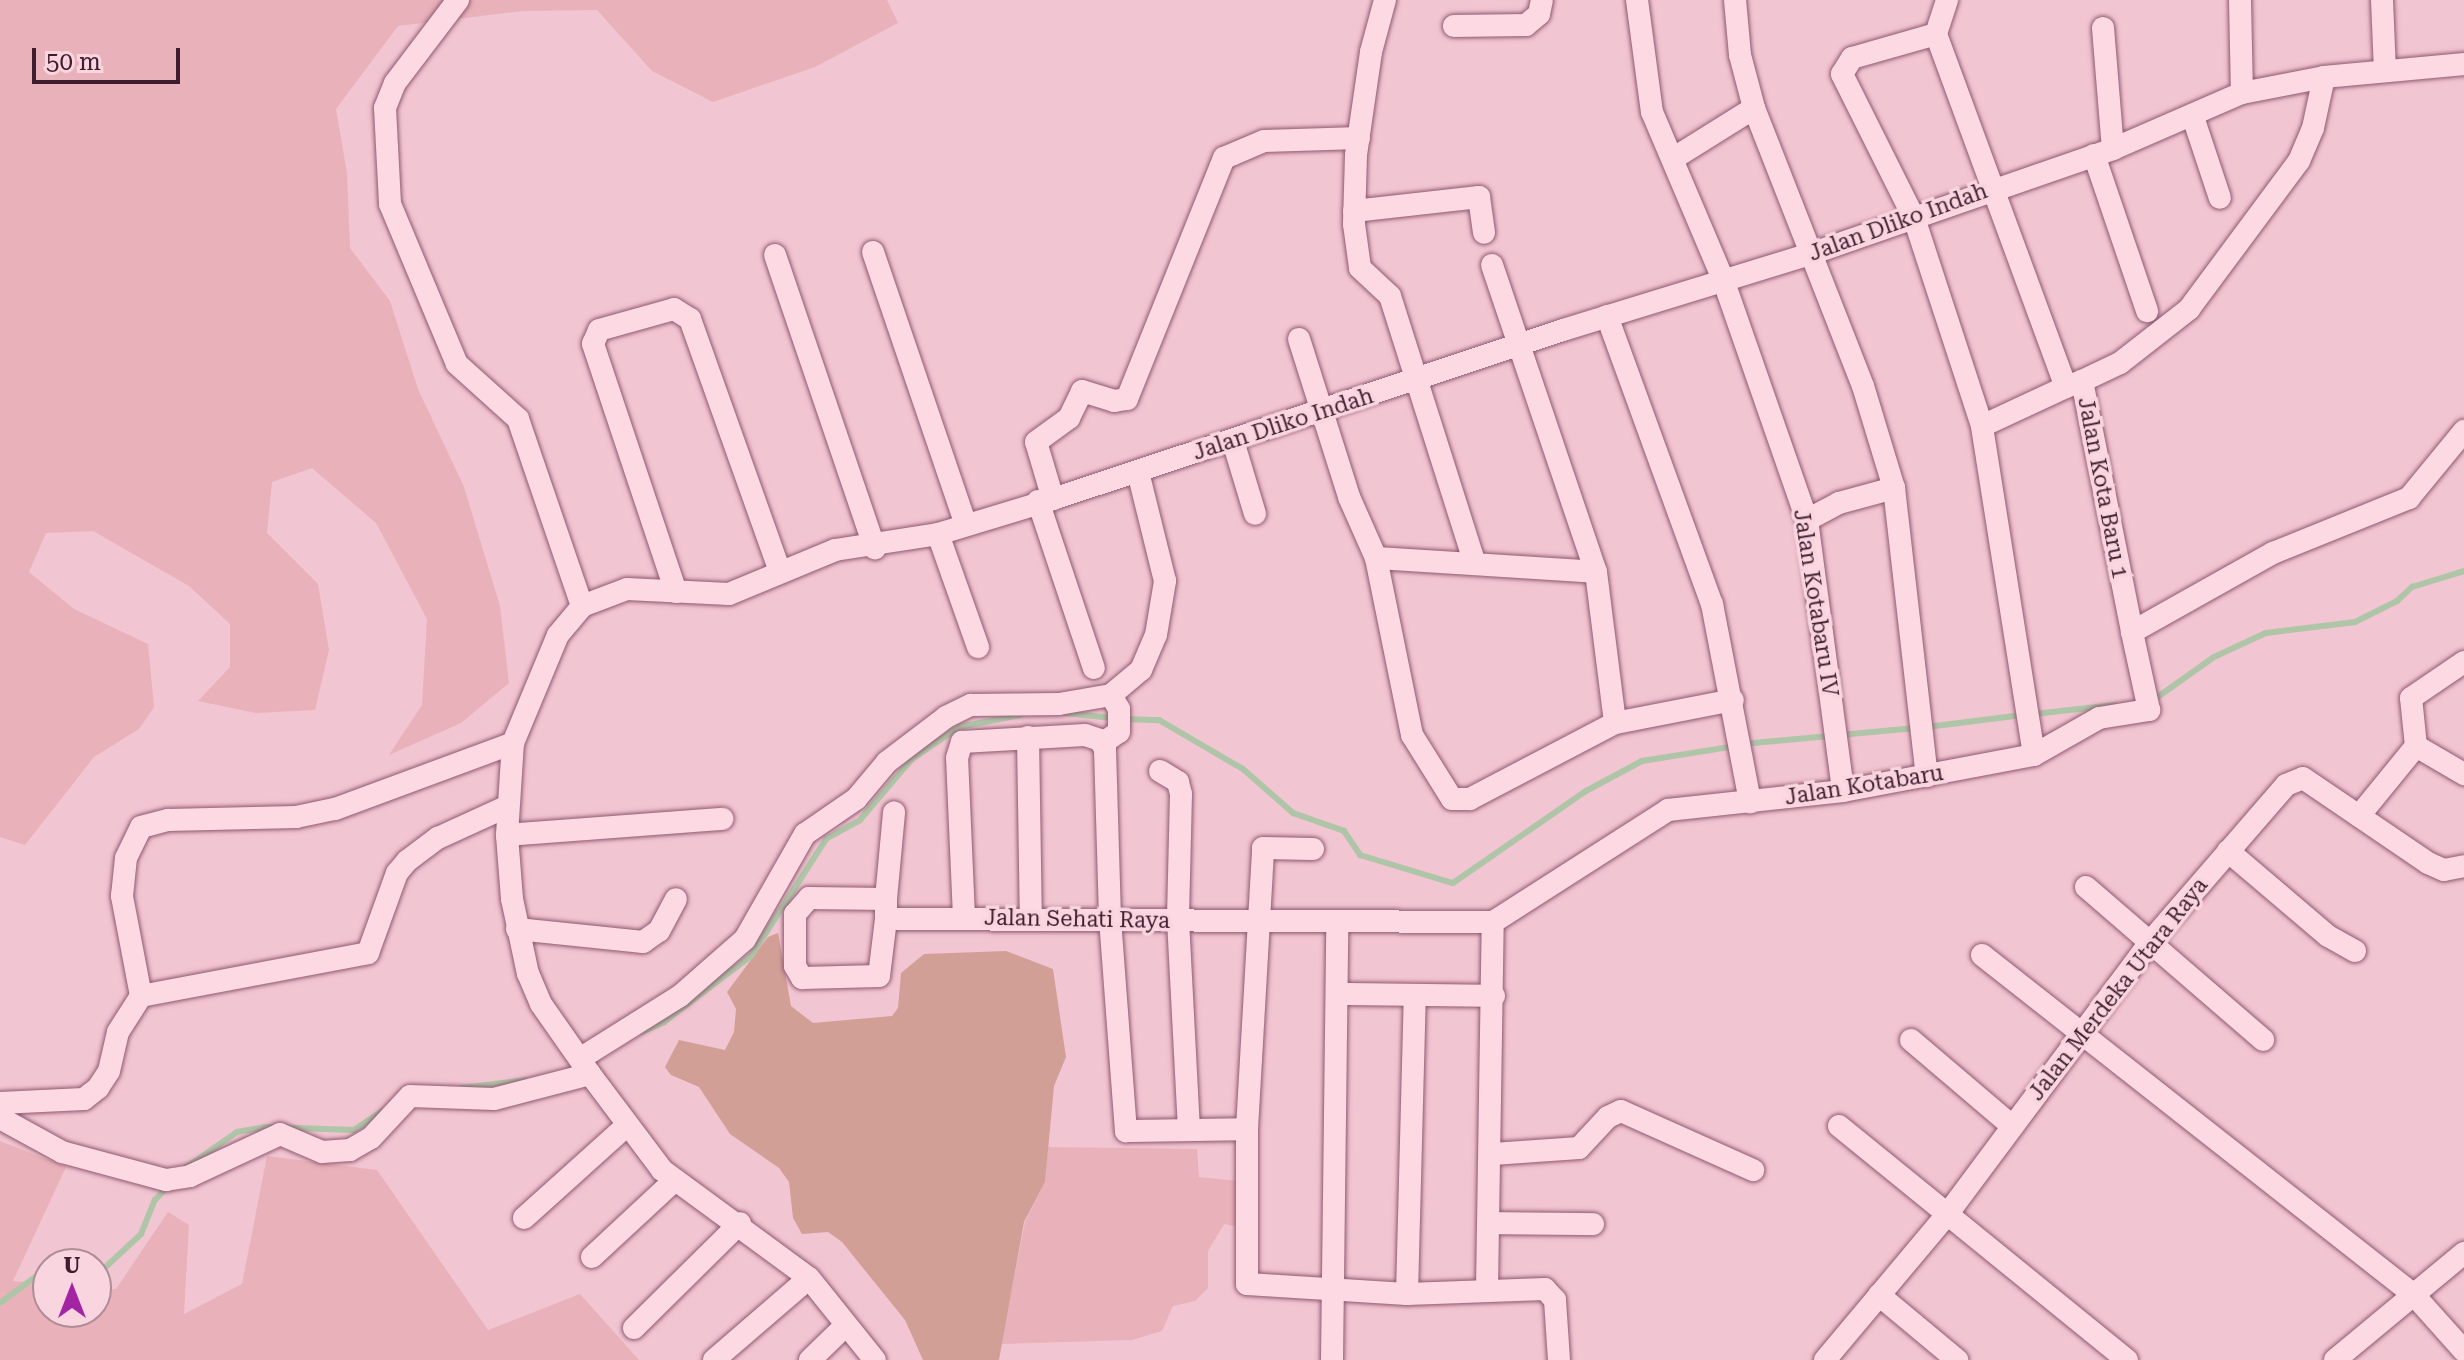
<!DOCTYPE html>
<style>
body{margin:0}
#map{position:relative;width:2464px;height:1360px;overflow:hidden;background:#f2c5d2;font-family:"Roboto Serif",serif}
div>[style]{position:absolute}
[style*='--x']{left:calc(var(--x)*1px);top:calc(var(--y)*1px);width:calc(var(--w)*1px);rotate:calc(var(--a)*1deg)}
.farmland>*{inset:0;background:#e9b1b9}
.green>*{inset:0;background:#d29f97}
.stream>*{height:6px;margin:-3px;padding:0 3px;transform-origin:3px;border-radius:3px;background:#afc5a7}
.roads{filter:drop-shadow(0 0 2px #8f5971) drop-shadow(0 0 2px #8f5971)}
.minor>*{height:22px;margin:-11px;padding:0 11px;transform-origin:11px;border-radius:11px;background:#fcd9e3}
span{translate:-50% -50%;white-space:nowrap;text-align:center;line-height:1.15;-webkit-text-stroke:7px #f9d5df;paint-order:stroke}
.street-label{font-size:22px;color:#3e1e2e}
.north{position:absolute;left:32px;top:1248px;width:80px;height:80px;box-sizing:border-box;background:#f9d5df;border:2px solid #ae8c98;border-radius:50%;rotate:0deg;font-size:22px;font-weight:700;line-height:32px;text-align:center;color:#3e1e2e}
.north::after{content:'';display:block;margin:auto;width:28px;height:36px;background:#a423a3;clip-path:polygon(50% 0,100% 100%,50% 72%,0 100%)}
.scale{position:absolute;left:32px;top:48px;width:148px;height:36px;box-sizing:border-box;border:4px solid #3e1e2e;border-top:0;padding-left:10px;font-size:24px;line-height:28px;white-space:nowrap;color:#3e1e2e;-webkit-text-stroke:6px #f9d5df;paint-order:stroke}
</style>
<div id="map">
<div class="farmland">
<div style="clip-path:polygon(0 0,887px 0,898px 23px,815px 67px,713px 102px,652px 71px,597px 10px,523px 11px,398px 26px,336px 109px,347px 173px,350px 248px,390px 301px,418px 389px,464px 487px,500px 606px,509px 683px,461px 723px,389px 755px,422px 705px,427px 619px,376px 523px,312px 468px,272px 482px,267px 533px,318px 584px,329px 650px,315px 710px,256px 713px,198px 701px,230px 667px,230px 624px,189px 586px,93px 531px,46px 533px,29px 572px,74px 609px,148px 644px,154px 707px,139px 729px,94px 757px,25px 845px,0 837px)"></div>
<div style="clip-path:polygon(0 1141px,66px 1167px,13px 1281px,48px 1284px,48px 1312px,96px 1312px,96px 1288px,116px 1289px,168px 1212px,189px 1225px,184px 1314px,242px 1284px,267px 1156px,377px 1170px,488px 1330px,580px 1294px,639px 1360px,0 1360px)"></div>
<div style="clip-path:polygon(1048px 1147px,1197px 1149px,1199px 1177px,1238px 1181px,1235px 1226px,1224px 1224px,1208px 1251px,1208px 1288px,1195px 1301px,1173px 1306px,1162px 1331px,1132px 1340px,1001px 1344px,1025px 1222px,1045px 1182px)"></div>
</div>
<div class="green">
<div style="clip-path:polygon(778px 933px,791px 1006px,813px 1023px,892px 1016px,898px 1008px,901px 973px,924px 954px,1006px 951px,1053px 969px,1066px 1057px,1054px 1086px,1045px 1182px,1024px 1222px,999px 1360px,923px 1360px,905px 1320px,842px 1242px,828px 1232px,802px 1234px,793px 1218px,789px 1182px,779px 1168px,730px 1134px,699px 1087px,671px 1075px,665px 1067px,679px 1040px,725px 1050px,734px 1032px,736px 1009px,727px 992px,768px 937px)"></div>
</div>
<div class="stream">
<div style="--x:2152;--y:701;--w:76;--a:-35.4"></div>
<div style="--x:2214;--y:657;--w:57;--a:-24.8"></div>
<div style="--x:2266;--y:633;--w:90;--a:-7"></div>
<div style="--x:2355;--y:622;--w:47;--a:-26.6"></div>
<div style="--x:2397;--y:601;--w:21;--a:-43"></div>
<div style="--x:2412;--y:587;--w:54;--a:-17.1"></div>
<div style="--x:1064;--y:713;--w:49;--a:5.8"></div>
<div style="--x:2034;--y:714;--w:81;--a:-6.4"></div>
<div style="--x:1124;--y:719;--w:35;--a:2"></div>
<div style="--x:1159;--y:720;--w:97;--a:30.3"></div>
<div style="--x:1243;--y:769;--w:67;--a:41.3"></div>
<div style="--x:1293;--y:813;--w:54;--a:19.4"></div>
<div style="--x:1344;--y:831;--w:29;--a:56"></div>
<div style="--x:1360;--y:855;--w:97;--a:16.8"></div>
<div style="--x:1453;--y:883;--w:162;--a:-34.7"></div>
<div style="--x:1586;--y:791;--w:64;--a:-28.2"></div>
<div style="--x:1642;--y:761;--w:113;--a:-9.1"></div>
<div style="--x:1754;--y:743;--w:162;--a:-5.3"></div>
<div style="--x:1927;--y:727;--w:96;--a:-7.2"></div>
<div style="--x:642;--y:1032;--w:24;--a:-24"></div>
<div style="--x:664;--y:1022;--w:109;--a:-37.2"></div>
<div style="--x:751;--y:956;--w:139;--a:-57.3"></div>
<div style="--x:826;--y:839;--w:39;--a:-29"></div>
<div style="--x:860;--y:820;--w:80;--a:-49.6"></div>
<div style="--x:912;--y:759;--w:57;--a:-34.2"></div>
<div style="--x:959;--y:727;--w:63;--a:-11"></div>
<div style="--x:461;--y:1088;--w:65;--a:-7"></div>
<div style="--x:181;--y:1171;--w:68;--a:-34.9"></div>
<div style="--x:237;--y:1132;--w:28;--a:-10"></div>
<div style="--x:265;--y:1127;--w:89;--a:1.9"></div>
<div style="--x:354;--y:1130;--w:34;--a:-34"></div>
<div style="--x:96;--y:1276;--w:62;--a:-43"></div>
<div style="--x:141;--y:1234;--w:37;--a:-68"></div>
<div style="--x:155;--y:1200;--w:19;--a:-47"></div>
<div style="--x:0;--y:1303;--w:49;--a:-36.6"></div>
<div style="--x:39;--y:1274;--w:9;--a:0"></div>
</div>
<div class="roads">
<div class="minor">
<div style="--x:458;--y:0;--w:104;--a:127.2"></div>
<div style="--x:395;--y:83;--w:27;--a:112"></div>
<div style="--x:385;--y:108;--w:96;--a:87"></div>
<div style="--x:390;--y:204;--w:173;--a:67.3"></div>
<div style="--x:457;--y:364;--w:82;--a:42"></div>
<div style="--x:518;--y:419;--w:198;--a:71.1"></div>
<div style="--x:1385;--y:0;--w:54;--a:105.1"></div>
<div style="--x:1371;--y:52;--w:104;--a:98.3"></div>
<div style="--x:1356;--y:155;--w:69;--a:91.7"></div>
<div style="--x:1354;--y:224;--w:44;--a:82.2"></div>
<div style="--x:1360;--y:268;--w:41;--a:43"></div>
<div style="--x:1390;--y:296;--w:278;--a:72.4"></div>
<div style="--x:1637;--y:0;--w:113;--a:82.4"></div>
<div style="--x:1652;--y:112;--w:185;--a:67"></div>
<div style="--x:1724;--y:282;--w:252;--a:70.8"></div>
<div style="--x:1807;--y:520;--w:273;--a:82.4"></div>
<div style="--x:1735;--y:0;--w:55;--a:84.8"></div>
<div style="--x:1740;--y:55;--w:55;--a:75.2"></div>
<div style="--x:1754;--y:108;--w:299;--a:68.6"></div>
<div style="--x:1863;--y:386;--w:107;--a:73.1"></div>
<div style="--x:1894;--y:488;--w:290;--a:83.5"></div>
<div style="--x:2240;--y:0;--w:93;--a:88.8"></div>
<div style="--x:2382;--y:0;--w:71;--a:87.6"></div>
<div style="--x:1454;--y:26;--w:72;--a:-0.8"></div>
<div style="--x:1526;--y:25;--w:17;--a:-40"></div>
<div style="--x:1539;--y:14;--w:14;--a:-78"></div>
<div style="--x:2103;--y:28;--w:121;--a:85.3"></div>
<div style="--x:1936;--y:34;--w:36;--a:-72"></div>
<div style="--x:2193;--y:117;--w:85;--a:71.6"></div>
<div style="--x:2094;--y:155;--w:165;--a:71.2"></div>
<div style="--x:1674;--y:158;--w:94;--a:-32"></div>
<div style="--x:1354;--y:211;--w:126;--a:-6.4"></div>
<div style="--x:1479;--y:197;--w:36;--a:82"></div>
<div style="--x:873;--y:252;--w:285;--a:71.2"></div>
<div style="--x:775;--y:255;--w:310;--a:71.2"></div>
<div style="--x:1492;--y:265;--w:324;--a:71.3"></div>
<div style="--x:1596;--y:572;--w:152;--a:82.8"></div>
<div style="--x:1607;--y:316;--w:307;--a:70"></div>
<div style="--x:1712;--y:604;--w:202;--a:79.1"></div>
<div style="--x:1299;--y:339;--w:166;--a:72.4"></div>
<div style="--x:1349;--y:497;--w:67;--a:66.1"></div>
<div style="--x:1376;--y:558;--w:181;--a:78.5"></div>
<div style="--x:1412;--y:735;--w:75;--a:58"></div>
<div style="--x:1452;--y:799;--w:18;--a:0"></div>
<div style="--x:1470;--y:799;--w:164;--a:-27.7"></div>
<div style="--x:1615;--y:723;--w:120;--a:-11"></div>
<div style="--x:2082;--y:381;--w:42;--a:-25.3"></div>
<div style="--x:2120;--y:363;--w:88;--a:-38"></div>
<div style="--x:2189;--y:309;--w:184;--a:-53.4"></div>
<div style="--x:2299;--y:161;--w:36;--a:-67"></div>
<div style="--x:2313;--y:128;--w:52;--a:-77.8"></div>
<div style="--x:1982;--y:426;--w:93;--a:-24.9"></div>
<div style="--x:1233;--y:441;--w:76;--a:73.2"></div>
<div style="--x:1053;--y:499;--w:59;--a:-106.6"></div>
<div style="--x:1036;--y:442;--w:41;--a:-36"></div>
<div style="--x:1069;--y:418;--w:30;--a:-64"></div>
<div style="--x:1082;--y:391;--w:34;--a:17"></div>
<div style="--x:1114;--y:401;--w:13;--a:-9"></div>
<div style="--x:1127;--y:399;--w:260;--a:-68.1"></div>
<div style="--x:1224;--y:158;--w:43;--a:-23"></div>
<div style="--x:1264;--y:141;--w:95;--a:-1.8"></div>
<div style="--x:1038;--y:501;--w:176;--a:71.5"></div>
<div style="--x:1807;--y:520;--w:36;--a:-28"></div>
<div style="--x:1839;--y:503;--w:57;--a:-15.3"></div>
<div style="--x:938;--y:534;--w:120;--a:70.5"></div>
<div style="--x:1376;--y:558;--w:220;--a:3.6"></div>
<div style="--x:676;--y:592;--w:262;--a:-108.5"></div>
<div style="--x:593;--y:344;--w:15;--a:-67"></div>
<div style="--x:599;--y:330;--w:78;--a:-15.6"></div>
<div style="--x:674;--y:309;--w:19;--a:32"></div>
<div style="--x:690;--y:319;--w:269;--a:70.4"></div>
<div style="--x:1028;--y:737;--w:181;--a:89.1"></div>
<div style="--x:1103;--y:743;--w:19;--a:-35"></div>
<div style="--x:1119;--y:732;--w:23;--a:-90"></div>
<div style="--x:1119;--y:709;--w:16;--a:-120"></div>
<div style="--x:2416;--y:746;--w:56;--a:30.3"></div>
<div style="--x:2034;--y:755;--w:333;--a:-99"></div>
<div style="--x:1982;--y:426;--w:219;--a:-108.1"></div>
<div style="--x:1914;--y:218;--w:161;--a:-116.6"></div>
<div style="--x:1842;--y:74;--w:19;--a:-58"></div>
<div style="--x:1852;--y:58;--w:87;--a:-15.9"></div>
<div style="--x:1936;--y:34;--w:376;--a:69.8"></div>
<div style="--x:2066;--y:387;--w:17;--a:-21"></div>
<div style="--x:2082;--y:381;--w:256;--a:78.7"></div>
<div style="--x:1160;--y:771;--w:21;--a:31"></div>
<div style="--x:1178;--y:782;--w:12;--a:76"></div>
<div style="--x:1181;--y:794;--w:126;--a:91.4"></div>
<div style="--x:1178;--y:920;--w:210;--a:87"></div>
<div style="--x:2359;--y:816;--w:90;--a:-50.8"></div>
<div style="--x:2416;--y:746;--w:48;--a:-95.9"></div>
<div style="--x:2411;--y:698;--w:64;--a:-34.2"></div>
<div style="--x:507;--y:835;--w:216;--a:-4.3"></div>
<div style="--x:2228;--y:851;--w:131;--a:40.4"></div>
<div style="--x:2328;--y:936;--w:31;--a:29"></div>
<div style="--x:2086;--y:887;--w:234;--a:40.8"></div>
<div style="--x:886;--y:899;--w:87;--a:-84.7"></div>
<div style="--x:964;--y:917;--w:159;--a:-92.5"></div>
<div style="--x:957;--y:758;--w:17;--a:-73"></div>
<div style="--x:962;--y:742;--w:123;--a:-3.3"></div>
<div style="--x:1085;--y:735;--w:16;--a:18"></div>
<div style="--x:1100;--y:740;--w:10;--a:61"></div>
<div style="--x:1105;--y:749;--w:170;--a:88.3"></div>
<div style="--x:1110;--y:919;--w:213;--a:85.7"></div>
<div style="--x:1126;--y:1131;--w:121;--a:-0.9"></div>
<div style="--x:1247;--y:1129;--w:155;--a:90"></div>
<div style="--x:1247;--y:1284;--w:160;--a:3.6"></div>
<div style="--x:1407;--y:1294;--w:138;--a:-2.1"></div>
<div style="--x:1545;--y:1289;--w:15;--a:48"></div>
<div style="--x:1555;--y:1300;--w:60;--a:86.2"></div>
<div style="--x:886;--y:919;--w:20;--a:-90"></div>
<div style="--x:886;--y:899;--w:77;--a:-179.3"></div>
<div style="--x:809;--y:898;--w:21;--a:131"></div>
<div style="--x:795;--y:914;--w:52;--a:90"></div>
<div style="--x:795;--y:966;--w:14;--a:60"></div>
<div style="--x:802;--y:978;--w:77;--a:-1.5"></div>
<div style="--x:879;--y:976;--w:57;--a:-83"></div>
<div style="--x:886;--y:919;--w:607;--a:0.28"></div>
<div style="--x:517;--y:929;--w:127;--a:5.9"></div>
<div style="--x:643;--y:942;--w:19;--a:-35"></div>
<div style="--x:659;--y:931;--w:36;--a:-62"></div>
<div style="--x:1982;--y:955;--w:550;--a:38.2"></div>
<div style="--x:2414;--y:1295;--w:75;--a:48.2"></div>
<div style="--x:1339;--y:994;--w:155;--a:0.7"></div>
<div style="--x:141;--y:996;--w:102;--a:-100.8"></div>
<div style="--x:122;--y:896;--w:38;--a:-84"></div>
<div style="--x:126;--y:858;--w:34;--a:-64"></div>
<div style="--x:141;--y:827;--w:28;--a:-15"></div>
<div style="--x:168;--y:820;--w:128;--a:-1.3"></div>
<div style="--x:296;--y:817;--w:40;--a:-12"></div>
<div style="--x:335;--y:809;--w:190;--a:-20.3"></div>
<div style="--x:1911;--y:1040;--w:133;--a:40.4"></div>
<div style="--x:581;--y:1058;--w:117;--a:-32.1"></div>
<div style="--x:680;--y:996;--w:86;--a:-41.2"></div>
<div style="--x:745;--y:939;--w:121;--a:-60.3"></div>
<div style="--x:805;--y:834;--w:62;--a:-34.5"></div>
<div style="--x:856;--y:799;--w:48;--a:-50"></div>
<div style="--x:887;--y:762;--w:74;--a:-37.3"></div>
<div style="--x:946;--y:717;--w:28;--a:-26"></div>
<div style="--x:971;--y:705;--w:88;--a:-0.7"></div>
<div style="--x:1059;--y:704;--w:53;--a:-9.8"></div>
<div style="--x:1111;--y:695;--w:39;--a:-40"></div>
<div style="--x:1141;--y:670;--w:38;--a:-67"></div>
<div style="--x:1156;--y:635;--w:55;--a:-80.5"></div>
<div style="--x:1165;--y:581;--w:112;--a:-103.9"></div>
<div style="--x:590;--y:1074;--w:85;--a:-125"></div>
<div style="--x:541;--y:1004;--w:33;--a:-113"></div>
<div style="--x:528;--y:974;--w:77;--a:-102"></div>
<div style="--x:512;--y:899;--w:64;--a:-94.5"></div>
<div style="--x:507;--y:835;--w:92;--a:-86.3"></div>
<div style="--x:513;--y:743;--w:117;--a:-67.4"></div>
<div style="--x:558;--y:635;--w:38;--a:-50"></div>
<div style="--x:582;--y:606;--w:48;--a:-20.7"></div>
<div style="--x:627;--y:589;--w:102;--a:2.8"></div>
<div style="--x:729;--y:594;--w:115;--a:-22.5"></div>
<div style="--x:835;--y:550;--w:104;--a:-8.8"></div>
<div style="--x:938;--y:534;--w:120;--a:-16.9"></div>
<div style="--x:1053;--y:499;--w:537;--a:-18.33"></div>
<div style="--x:1563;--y:330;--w:262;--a:-17.1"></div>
<div style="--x:1813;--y:253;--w:318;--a:-19.1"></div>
<div style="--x:2113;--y:149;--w:141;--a:-23.5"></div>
<div style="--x:2242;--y:93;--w:84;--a:-11"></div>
<div style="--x:2324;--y:77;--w:141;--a:-5.3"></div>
<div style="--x:0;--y:1103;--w:84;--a:-2.7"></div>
<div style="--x:84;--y:1099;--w:18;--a:-38"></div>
<div style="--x:98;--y:1088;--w:20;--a:-57"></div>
<div style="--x:109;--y:1071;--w:40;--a:-77"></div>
<div style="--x:118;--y:1032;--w:43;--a:-57.4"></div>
<div style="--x:141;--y:996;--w:231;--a:-10.7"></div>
<div style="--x:368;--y:953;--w:85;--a:-70.1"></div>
<div style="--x:397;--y:873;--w:16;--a:-50"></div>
<div style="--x:407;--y:861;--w:39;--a:-37"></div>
<div style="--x:438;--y:838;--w:77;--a:-24.6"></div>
<div style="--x:0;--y:1118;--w:71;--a:28.7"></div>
<div style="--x:62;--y:1152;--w:108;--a:15.1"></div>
<div style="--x:166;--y:1180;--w:24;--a:-9"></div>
<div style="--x:190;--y:1176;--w:99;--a:-25"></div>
<div style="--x:280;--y:1134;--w:46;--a:23.2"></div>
<div style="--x:322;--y:1152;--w:28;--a:-4"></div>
<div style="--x:350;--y:1150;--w:24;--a:-30"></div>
<div style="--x:371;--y:1138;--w:57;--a:-47.1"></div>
<div style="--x:410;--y:1096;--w:84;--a:2"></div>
<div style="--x:494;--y:1099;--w:99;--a:-14.6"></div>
<div style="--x:590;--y:1074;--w:120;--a:53.1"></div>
<div style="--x:662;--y:1170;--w:182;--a:36.3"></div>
<div style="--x:809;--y:1278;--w:105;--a:51.2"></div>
<div style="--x:1839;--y:1126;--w:371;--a:39.1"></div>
<div style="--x:1247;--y:1129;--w:281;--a:-86.7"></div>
<div style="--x:1263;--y:848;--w:50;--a:1.1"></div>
<div style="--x:1493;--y:1154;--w:86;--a:-4"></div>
<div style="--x:1579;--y:1148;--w:42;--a:-46.9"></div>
<div style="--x:1608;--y:1117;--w:14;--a:-25"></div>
<div style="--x:1621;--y:1111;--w:145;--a:24.1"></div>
<div style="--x:524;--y:1218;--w:137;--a:-42"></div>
<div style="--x:1490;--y:1223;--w:103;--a:0.6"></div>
<div style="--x:592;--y:1257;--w:113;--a:-42.9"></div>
<div style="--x:1487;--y:1288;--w:366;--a:-89.1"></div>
<div style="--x:1493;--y:922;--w:208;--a:-32.6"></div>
<div style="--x:1668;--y:810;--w:176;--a:-6.2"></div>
<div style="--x:1843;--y:791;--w:194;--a:-10.7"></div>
<div style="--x:2034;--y:755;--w:75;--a:-29.6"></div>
<div style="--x:2099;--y:718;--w:51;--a:-9.1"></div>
<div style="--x:2149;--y:710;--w:80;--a:-102.3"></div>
<div style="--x:2132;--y:632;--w:162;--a:-29.3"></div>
<div style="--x:2273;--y:553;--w:147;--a:-22"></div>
<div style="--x:2409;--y:498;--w:87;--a:-50.6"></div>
<div style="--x:1407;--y:1294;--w:298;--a:-88.5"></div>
<div style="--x:1879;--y:1295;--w:102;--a:39.8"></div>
<div style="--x:634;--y:1328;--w:149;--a:-44.7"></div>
<div style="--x:714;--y:1360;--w:125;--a:-40.8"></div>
<div style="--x:810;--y:1360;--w:49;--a:-44.2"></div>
<div style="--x:1332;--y:1360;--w:438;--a:-89.3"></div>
<div style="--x:1825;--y:1360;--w:193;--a:-50"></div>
<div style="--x:1949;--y:1212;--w:338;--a:-53.3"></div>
<div style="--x:2151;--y:941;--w:206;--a:-49.1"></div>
<div style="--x:2286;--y:785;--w:18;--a:-22"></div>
<div style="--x:2303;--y:778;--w:151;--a:34.2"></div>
<div style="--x:2428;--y:863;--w:17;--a:24"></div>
<div style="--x:2444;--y:870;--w:20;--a:-11"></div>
<div style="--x:2335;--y:1360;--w:168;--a:-39.7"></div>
</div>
</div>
<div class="street-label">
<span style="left:1898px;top:222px;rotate:-20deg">Jalan Dliko Indah</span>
<span style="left:1283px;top:424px;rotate:-18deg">Jalan Dliko Indah</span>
<span style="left:2103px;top:488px;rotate:79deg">Jalan Kota Baru 1</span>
<span style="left:1816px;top:603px;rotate:81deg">Jalan Kotabaru IV</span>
<span style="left:1864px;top:785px;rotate:-9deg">Jalan Kotabaru</span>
<span style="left:1077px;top:919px;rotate:1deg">Jalan Sehati Raya</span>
<span style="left:2118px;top:989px;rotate:-52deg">Jalan Merdeka Utara Raya</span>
</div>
<div class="north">U</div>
<div class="scale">50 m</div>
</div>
